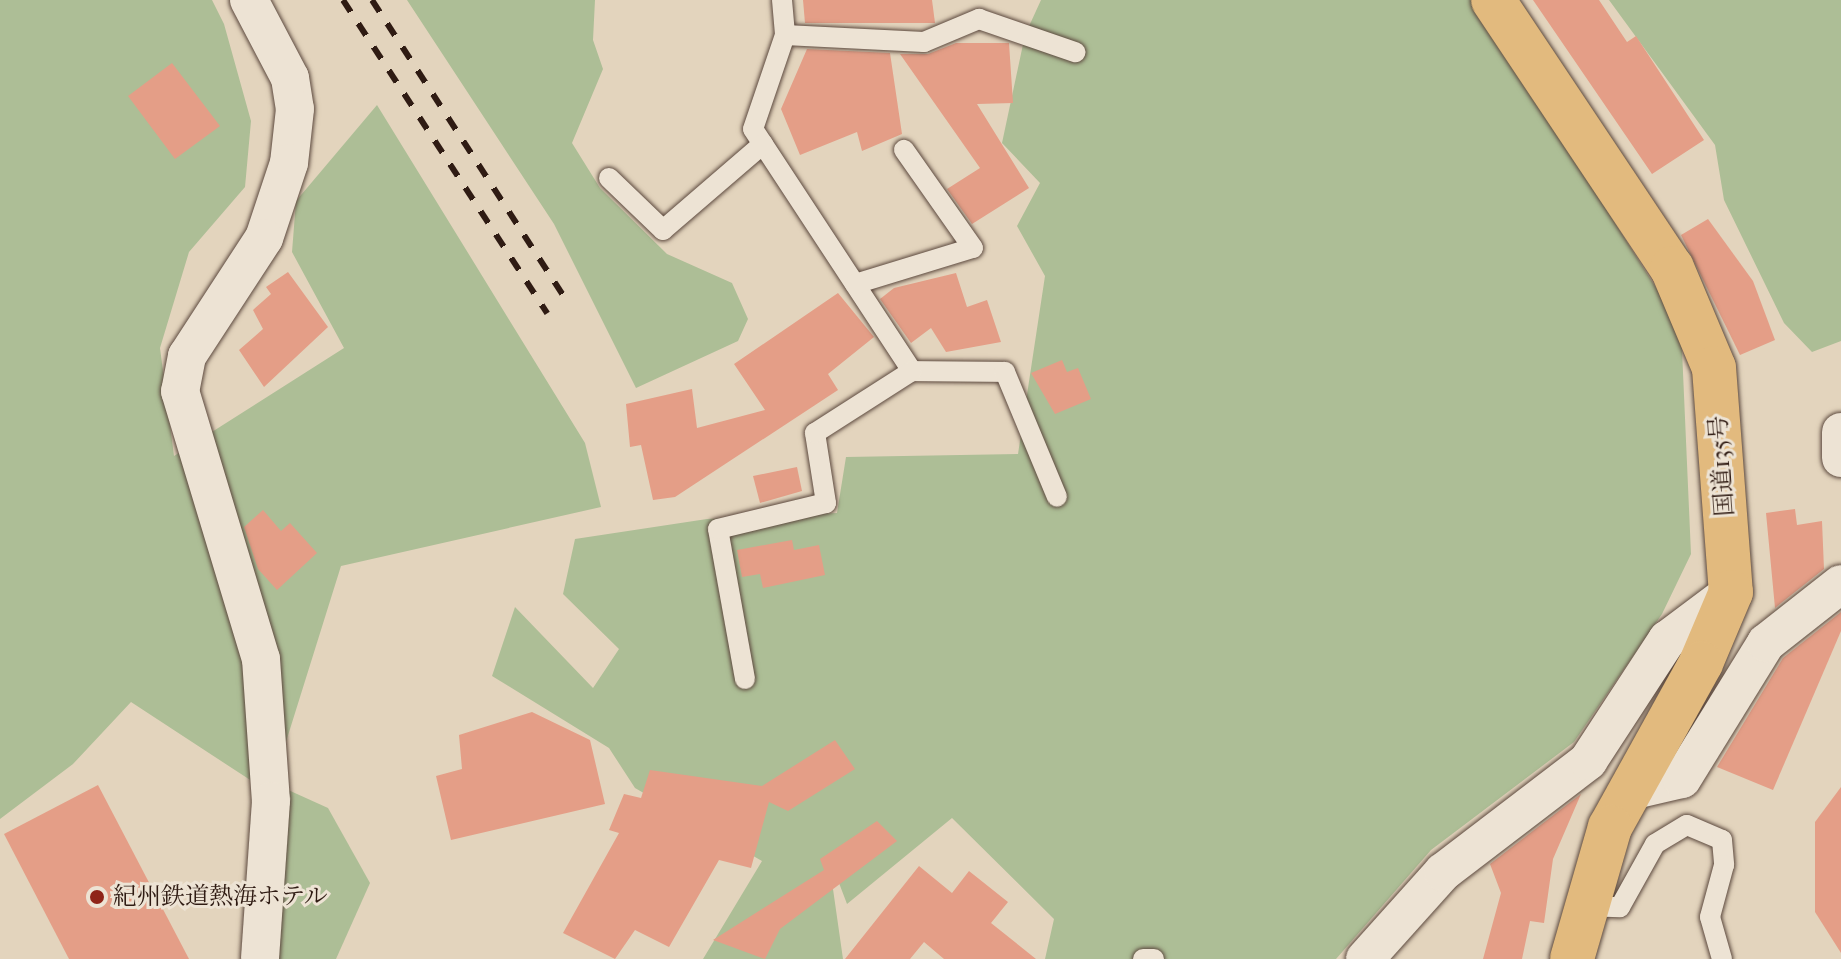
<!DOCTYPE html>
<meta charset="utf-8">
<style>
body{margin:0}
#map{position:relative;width:1841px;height:959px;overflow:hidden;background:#e3d4bd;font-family:"IM FELL French Canon","Noto Serif JP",serif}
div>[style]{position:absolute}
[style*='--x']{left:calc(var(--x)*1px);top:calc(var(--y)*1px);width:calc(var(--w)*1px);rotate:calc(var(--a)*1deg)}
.green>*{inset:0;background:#adbe96}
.building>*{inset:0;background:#e49e87}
.roads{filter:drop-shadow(0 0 2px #5c493e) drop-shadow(0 0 2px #5c493e)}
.lane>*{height:20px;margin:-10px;padding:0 10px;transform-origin:10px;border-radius:10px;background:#ede3d4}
.street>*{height:38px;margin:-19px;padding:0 19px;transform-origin:19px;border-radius:19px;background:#ede3d4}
.highway>*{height:44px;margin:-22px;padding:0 22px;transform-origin:22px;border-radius:22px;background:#e2ba7e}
.rail>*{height:6px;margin-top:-3px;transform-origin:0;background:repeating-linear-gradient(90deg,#2f1b13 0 14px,transparent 0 28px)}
.dots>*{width:22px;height:22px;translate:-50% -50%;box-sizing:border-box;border:4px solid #ede3d4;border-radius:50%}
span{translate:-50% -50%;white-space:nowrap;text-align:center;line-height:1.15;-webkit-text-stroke:6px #ede3d4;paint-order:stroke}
.street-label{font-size:24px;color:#2f1b13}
.poi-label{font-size:24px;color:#2f1b13}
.left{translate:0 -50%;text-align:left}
</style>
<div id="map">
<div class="green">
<div style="clip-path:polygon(0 0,212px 0,224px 24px,251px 121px,245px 187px,189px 252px,160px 348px,174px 456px,344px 348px,292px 252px,296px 201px,377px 105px,585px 443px,601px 507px,341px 566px,270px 793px,131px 702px,73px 764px,0 819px)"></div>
<div style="clip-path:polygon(407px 0,595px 0,593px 40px,603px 69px,572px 143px,600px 188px,667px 254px,732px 283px,748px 319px,738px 341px,636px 388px,554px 224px)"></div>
<div style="clip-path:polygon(1041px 0,1473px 0,1681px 327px,1691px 554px,1662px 614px,1574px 742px,1431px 850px,1336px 959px,1045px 959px,1054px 919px,952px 818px,847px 904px,828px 854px,843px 959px,703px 959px,762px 861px,635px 788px,609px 748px,492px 676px,515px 607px,593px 688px,619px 649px,563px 594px,575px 539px,707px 519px,837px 513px,846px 457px,1018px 454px,1045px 276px,1017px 226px,1040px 183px,1002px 143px,1025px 35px)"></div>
<div style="clip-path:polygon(1609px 0,1841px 0,1841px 341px,1812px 352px,1784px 323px,1724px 200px,1715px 145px)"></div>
<div style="clip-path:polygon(286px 789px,328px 808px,370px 883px,336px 959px,275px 959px)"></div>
</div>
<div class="building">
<div style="clip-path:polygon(803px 0,932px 0,935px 23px,805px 23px)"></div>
<div style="clip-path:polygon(1533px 0,1599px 0,1627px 42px,1636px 36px,1704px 140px,1652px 174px)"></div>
<div style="clip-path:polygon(956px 43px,1009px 43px,1013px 103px,977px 104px,1029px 188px,972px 224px,947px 189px,980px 168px,900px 54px,928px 54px)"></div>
<div style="clip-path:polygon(807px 49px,890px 53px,902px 134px,862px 151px,857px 132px,800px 155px,781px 109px)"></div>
<div style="clip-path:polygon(172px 63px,220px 126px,175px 159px,128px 96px)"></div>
<div style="clip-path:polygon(1708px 219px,1753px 281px,1775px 340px,1740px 355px,1681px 235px)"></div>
<div style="clip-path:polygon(288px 272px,328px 327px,264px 387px,239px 350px,263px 329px,253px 310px,271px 294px,266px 287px)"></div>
<div style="clip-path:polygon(956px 273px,967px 307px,987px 300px,1001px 342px,946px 352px,931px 328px,911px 343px,880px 299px,894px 288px)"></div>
<div style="clip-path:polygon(838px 293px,874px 337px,828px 374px,838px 390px,675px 497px,653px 500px,641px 445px,630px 447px,626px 404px,692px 389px,697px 428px,765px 410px,734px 364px)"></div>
<div style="clip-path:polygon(1062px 360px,1067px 372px,1078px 368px,1091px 399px,1055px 414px,1031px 373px)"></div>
<div style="clip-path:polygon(797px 467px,802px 491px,760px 503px,753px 476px)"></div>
<div style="clip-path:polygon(1795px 509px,1797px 525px,1822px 521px,1824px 569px,1775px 608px,1766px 513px)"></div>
<div style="clip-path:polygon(263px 510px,281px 531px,290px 523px,317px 553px,277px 590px,258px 569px,244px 527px)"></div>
<div style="clip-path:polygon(792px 540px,794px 550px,819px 545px,825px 575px,763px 588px,760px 574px,742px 577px,737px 550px)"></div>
<div style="clip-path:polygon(1841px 612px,1841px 631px,1773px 790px,1717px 767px,1783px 658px)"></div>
<div style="clip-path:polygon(532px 712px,590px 740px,605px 804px,451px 840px,436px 776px,462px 769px,459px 735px)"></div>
<div style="clip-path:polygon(835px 740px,855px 769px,788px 811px,769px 802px,751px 868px,719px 860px,669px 947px,635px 930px,615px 959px,563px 933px,619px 833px,609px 830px,624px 794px,641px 798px,650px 770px,762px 786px)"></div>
<div style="clip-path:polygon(98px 785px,189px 959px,69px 959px,4px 834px)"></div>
<div style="clip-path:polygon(1841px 787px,1841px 953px,1815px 912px,1815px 822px)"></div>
<div style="clip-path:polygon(1581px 794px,1553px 859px,1544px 923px,1530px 921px,1522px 959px,1483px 959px,1501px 893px,1490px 864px)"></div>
<div style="clip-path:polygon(877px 821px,897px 841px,780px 929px,765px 959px,713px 940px,824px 870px,820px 859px)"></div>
<div style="clip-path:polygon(919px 866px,952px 893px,969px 871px,1008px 902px,991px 923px,1036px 959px,944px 959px,924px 942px,910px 959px,845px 959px)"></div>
</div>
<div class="roads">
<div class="lane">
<div style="--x:782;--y:0;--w:35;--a:85"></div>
<div style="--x:785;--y:35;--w:99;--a:108.8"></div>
<div style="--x:753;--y:129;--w:290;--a:56.7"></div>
<div style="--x:912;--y:371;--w:93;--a:0.6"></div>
<div style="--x:1005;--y:372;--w:135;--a:67.4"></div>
<div style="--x:785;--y:35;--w:139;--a:2.9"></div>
<div style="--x:924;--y:42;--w:60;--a:-22.7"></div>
<div style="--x:979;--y:19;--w:102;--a:19"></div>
<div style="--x:609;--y:178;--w:75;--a:43.9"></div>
<div style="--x:663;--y:230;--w:132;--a:-40.7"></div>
<div style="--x:855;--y:284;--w:123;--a:-17"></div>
<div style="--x:973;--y:248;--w:120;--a:-125.1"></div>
<div style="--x:745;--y:679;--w:152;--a:-100.2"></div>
<div style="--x:718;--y:529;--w:111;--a:-13.5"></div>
<div style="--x:826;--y:503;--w:71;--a:-98.9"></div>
<div style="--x:815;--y:433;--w:115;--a:-32.6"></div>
<div style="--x:1584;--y:906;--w:36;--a:2"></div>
<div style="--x:1620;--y:907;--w:72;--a:-60.9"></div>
<div style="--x:1655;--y:844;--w:37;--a:-31"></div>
<div style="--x:1687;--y:825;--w:38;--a:23"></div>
<div style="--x:1722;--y:840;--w:25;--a:85"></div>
<div style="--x:1724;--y:865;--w:54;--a:105.1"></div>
<div style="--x:1710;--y:917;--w:44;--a:74.1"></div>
<div style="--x:1143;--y:959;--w:11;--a:0"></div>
</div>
<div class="street">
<div style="--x:249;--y:0;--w:88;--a:62.3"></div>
<div style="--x:290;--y:78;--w:31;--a:81"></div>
<div style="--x:295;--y:109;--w:54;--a:96.3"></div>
<div style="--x:289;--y:163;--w:79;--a:108.4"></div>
<div style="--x:264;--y:238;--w:141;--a:123.1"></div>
<div style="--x:187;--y:356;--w:36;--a:101"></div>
<div style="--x:180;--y:391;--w:280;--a:73.2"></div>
<div style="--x:261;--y:659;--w:142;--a:86"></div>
<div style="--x:271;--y:801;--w:158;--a:94"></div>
<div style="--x:1841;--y:432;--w:26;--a:90"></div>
<div style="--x:1630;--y:791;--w:53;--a:-13"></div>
<div style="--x:1682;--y:779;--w:160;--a:-58.3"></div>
<div style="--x:1766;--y:643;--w:95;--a:-38.2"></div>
<div style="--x:1365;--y:959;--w:117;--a:-48.1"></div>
<div style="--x:1443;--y:872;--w:183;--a:-37.4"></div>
<div style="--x:1588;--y:761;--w:145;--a:-56.9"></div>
<div style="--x:1667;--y:640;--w:80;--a:-36.9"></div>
</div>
<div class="highway">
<div style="--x:1493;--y:0;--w:322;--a:56.3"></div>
<div style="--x:1672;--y:268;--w:108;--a:67.2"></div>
<div style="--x:1714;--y:368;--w:225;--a:85.7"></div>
<div style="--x:1731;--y:592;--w:77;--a:112.9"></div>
<div style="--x:1701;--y:663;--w:188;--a:119"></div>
<div style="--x:1610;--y:827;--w:137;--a:106.1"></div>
</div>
</div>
<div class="rail">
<div style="--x:343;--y:0;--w:374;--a:56.9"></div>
<div style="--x:372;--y:0;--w:357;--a:57.1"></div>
</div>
<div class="dots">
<div style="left:97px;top:897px;background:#8f2418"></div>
</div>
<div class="street-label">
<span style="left:1722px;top:466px;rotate:-94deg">国道135号</span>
</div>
<div class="poi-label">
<span class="left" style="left:113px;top:897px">紀州鉄道熱海ホテル</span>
</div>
</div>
